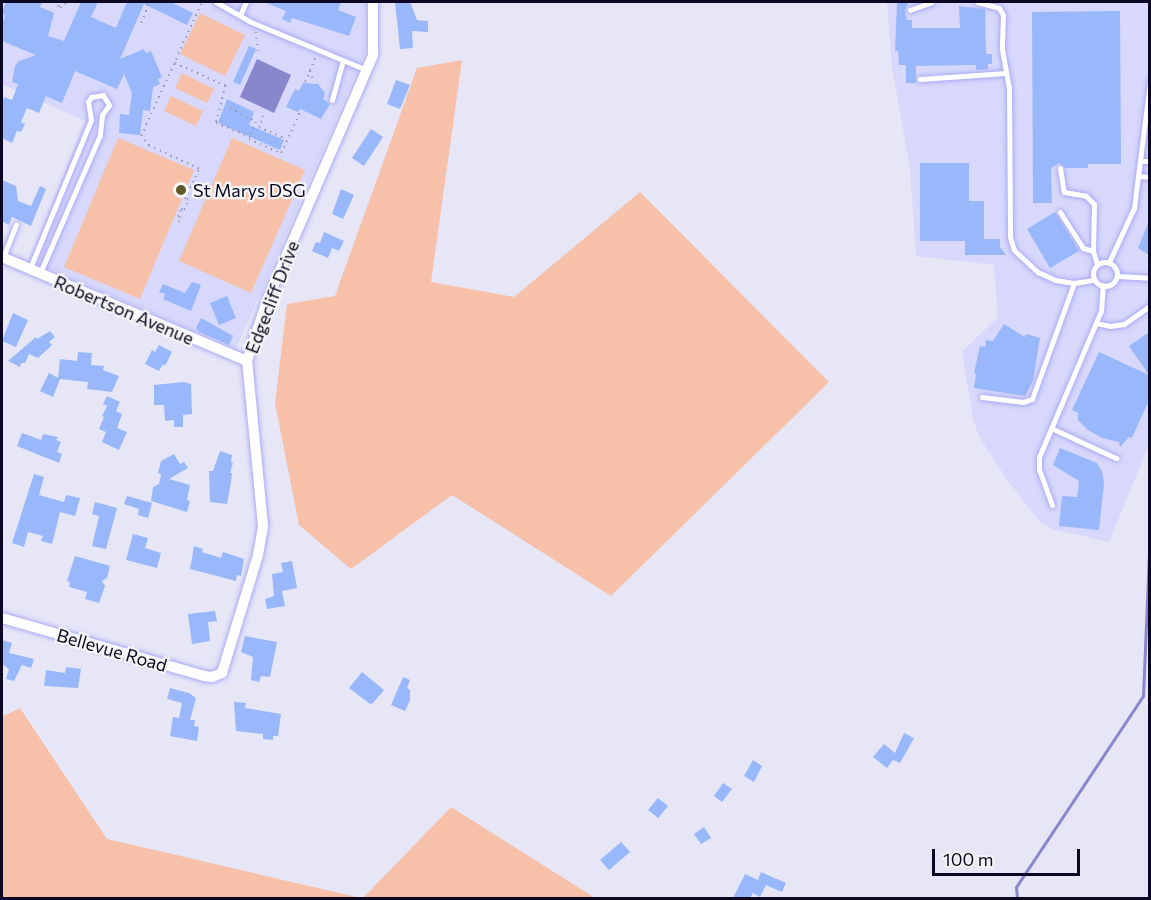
<!DOCTYPE html>
<style>
body{margin:0}
#map{position:relative;width:1151px;height:900px;overflow:hidden;background:#e6e6f7;font-family:Commissioner,sans-serif}
div>[style]{position:absolute}
[style*='--x']{left:calc(var(--x)*1px);top:calc(var(--y)*1px);width:calc(var(--w)*1px);rotate:calc(var(--a)*1deg)}
.built>*{inset:0;background:#d7d8fb}
.green>*{inset:0;background:#f6c0a9}
.water>*{inset:0;background:#8987cc}
.stream>*{height:3px;margin:-1.5px;padding:0 1.5px;transform-origin:1.5px;border-radius:1.5px;background:#8987cc}
.building>*{inset:0;background:#98b8fb}
.path>*{height:1.5px;margin-top:-0.75px;transform-origin:0;background:repeating-linear-gradient(90deg,#9b99ae 0 1.5px,transparent 0 6px)}
.roads{filter:drop-shadow(0 0 2px #abaaf7) drop-shadow(0 0 2px #abaaf7)}
.lane>*{height:5px;margin:-2.5px;padding:0 2.5px;transform-origin:2.5px;border-radius:2.5px;background:#fff}
.lane>.ring{margin:-2.5px;padding:0;box-sizing:content-box;background:none;border:5px solid #fff;border-radius:50%}
.street>*{height:10px;margin:-5px;padding:0 5px;transform-origin:5px;border-radius:5px;background:#fff}
.dots>*{width:16px;height:16px;translate:-50% -50%;box-sizing:border-box;border:3px solid #f5f5f5;border-radius:50%}
span{translate:-50% -50%;white-space:nowrap;text-align:center;line-height:1.15;-webkit-text-stroke:4.5px #f5f5f5;paint-order:stroke}
.poi-label{font-size:18px;color:#0c0823}
.left{translate:0 -50%;text-align:left}
.street-label{font-size:18px;color:#0c0823}
.frame{position:absolute;inset:0;border:3px solid #0c0823;pointer-events:none}
.scale{position:absolute;left:932px;top:849px;width:148px;height:27px;box-sizing:border-box;border:3px solid #0c0823;border-top:0;padding-left:8px;font-size:18px;line-height:21px;white-space:nowrap;color:#0c0823;-webkit-text-stroke:4px #f5f5f5;paint-order:stroke}
</style>
<div id="map">
<div class="built">
<div style="clip-path:polygon(2px 2px,366px 2px,365px 53px,236px 349px,29px 260px,85px 121px,2px 84px)"></div>
<div style="clip-path:polygon(887px 2px,1149px 2px,1149px 445px,1109px 542px,1052px 529px,1040px 522px,1008px 481px,979px 437px,973px 419px,962px 352px,998px 317px,994px 265px,916px 256px,910px 169px,892px 67px)"></div>
</div>
<div class="green">
<div style="clip-path:polygon(200px 13px,245px 35px,225px 76px,180px 54px)"></div>
<div style="clip-path:polygon(462px 60px,431px 282px,514px 297px,640px 192px,829px 382px,611px 596px,452px 495px,351px 569px,299px 525px,275px 403px,287px 304px,335px 296px,417px 68px)"></div>
<div style="clip-path:polygon(182px 73px,214px 89px,207px 103px,175px 88px)"></div>
<div style="clip-path:polygon(171px 96px,203px 111px,196px 126px,164px 111px)"></div>
<div style="clip-path:polygon(118px 138px,194px 170px,140px 299px,64px 267px)"></div>
<div style="clip-path:polygon(232px 138px,305px 170px,251px 293px,179px 261px)"></div>
<div style="clip-path:polygon(20px 708px,107px 839px,361px 898px,2px 898px,2px 717px)"></div>
<div style="clip-path:polygon(451px 807px,595px 898px,363px 898px)"></div>
</div>
<div class="water">
<div style="clip-path:polygon(257px 59px,291px 75px,274px 113px,240px 97px)"></div>
</div>
<div class="stream">
<div style="--x:1017;--y:898;--w:11;--a:-95"></div>
<div style="--x:1016;--y:887;--w:229;--a:-56.4"></div>
<div style="--x:1143;--y:696;--w:167;--a:-87.6"></div>
</div>
<div class="building">
<div style="clip-path:polygon(6px 2px,42px 2px,40px 7px,54px 13px,48px 36px,64px 41px,81px 2px,98px 2px,91px 17px,116px 28px,127px 2px,171px 2px,193px 13px,187px 25px,144px 4px,120px 59px,144px 49px,146px 53px,151px 51px,162px 77px,158px 79px,160px 84px,153px 87px,150px 111px,143px 110px,140px 135px,119px 133px,120px 114px,129px 115px,132px 93px,124px 74px,117px 89px,75px 71px,62px 103px,46px 96px,39px 113px,27px 108px,21px 122px,25px 124px,21px 132px,17px 131px,12px 143px,2px 138px,2px 104px,4px 97px,12px 100px,18px 84px,12px 82px,15px 66px,19px 61px,36px 55px,2px 41px,2px 24px,5px 16px,2px 12px)"></div>
<div style="clip-path:polygon(264px 2px,341px 2px,338px 10px,356px 17px,349px 36px,292px 18px,290px 23px,282px 19px,286px 11px)"></div>
<div style="clip-path:polygon(395px 2px,410px 2px,417px 20px,428px 21px,428px 32px,412px 31px,413px 48px,400px 49px)"></div>
<div style="clip-path:polygon(897px 3px,908px 3px,905px 11px,907px 20px,912px 20px,912px 28px,960px 28px,959px 6px,985px 9px,986px 54px,992px 54px,992px 64px,988px 64px,988px 69px,976px 70px,976px 65px,916px 66px,916px 83px,906px 83px,906px 65px,899px 65px,898px 51px,895px 51px)"></div>
<div style="clip-path:polygon(1120px 11px,1121px 164px,1088px 164px,1088px 168px,1065px 168px,1059px 163px,1051px 168px,1052px 203px,1033px 203px,1032px 12px)"></div>
<div style="clip-path:polygon(249px 46px,256px 49px,240px 85px,233px 82px)"></div>
<div style="clip-path:polygon(396px 80px,410px 85px,400px 109px,387px 104px)"></div>
<div style="clip-path:polygon(303px 83px,318px 84px,325px 93px,323px 99px,330px 104px,321px 119px,300px 109px,298px 112px,286px 107px,295px 89px,299px 91px)"></div>
<div style="clip-path:polygon(227px 99px,254px 112px,249px 125px,284px 140px,280px 150px,218px 123px)"></div>
<div style="clip-path:polygon(371px 129px,383px 137px,364px 166px,352px 158px)"></div>
<div style="clip-path:polygon(920px 163px,969px 163px,969px 201px,984px 201px,984px 239px,1000px 239px,1000px 247px,1006px 255px,965px 255px,965px 241px,920px 241px)"></div>
<div style="clip-path:polygon(2px 180px,16px 186px,18px 201px,31px 206px,40px 186px,46px 189px,31px 226px,12px 217px,9px 225px,2px 221px)"></div>
<div style="clip-path:polygon(341px 189px,354px 195px,343px 219px,332px 214px)"></div>
<div style="clip-path:polygon(1055px 212px,1079px 251px,1050px 268px,1027px 229px)"></div>
<div style="clip-path:polygon(1149px 221px,1149px 255px,1138px 248px)"></div>
<div style="clip-path:polygon(324px 232px,344px 241px,339px 251px,332px 248px,328px 258px,312px 251px,316px 242px,320px 243px)"></div>
<div style="clip-path:polygon(192px 282px,201px 285px,191px 311px,163px 299px,165px 294px,159px 292px,163px 284px,185px 293px)"></div>
<div style="clip-path:polygon(227px 296px,236px 318px,219px 325px,210px 303px)"></div>
<div style="clip-path:polygon(13px 313px,28px 320px,16px 347px,2px 341px)"></div>
<div style="clip-path:polygon(201px 318px,233px 336px,229px 345px,199px 332px,196px 328px)"></div>
<div style="clip-path:polygon(1004px 324px,1025px 337px,1026px 334px,1040px 338px,1033px 381px,1025px 396px,974px 388px,976px 374px,974px 373px,980px 346px,985px 347px,986px 340px,993px 341px)"></div>
<div style="clip-path:polygon(50px 331px,55px 337px,49px 342px,52px 345px,38px 358px,29px 354px,25px 363px,21px 363px,20px 367px,8px 361px,36px 337px,37px 339px)"></div>
<div style="clip-path:polygon(1149px 332px,1149px 400px,1132px 438px,1129px 437px,1120px 447px,1119px 442px,1102px 438px,1088px 430px,1078px 420px,1078px 413px,1072px 410px,1099px 352px,1149px 375px,1129px 346px)"></div>
<div style="clip-path:polygon(159px 345px,172px 352px,165px 366px,163px 364px,159px 371px,145px 364px,152px 350px,155px 352px)"></div>
<div style="clip-path:polygon(78px 352px,92px 353px,91px 365px,104px 366px,103px 370px,119px 376px,112px 392px,87px 389px,88px 382px,60px 379px,53px 397px,40px 391px,49px 373px,58px 378px,60px 359px,77px 361px)"></div>
<div style="clip-path:polygon(184px 382px,191px 384px,192px 414px,183px 415px,183px 427px,174px 427px,174px 420px,165px 421px,164px 405px,154px 405px,154px 385px)"></div>
<div style="clip-path:polygon(107px 396px,120px 402px,116px 411px,122px 414px,117px 428px,127px 432px,119px 450px,102px 442px,106px 432px,99px 429px,104px 417px,102px 416px,107px 406px,103px 404px)"></div>
<div style="clip-path:polygon(22px 433px,41px 440px,43px 434px,58px 437px,56px 440px,61px 442px,57px 452px,62px 454px,59px 463px,17px 446px)"></div>
<div style="clip-path:polygon(1060px 448px,1097px 463px,1102px 471px,1104px 483px,1099px 530px,1059px 526px,1062px 496px,1077px 497px,1079px 481px,1053px 465px)"></div>
<div style="clip-path:polygon(220px 451px,232px 455px,231px 462px,233px 463px,230px 473px,232px 473px,231px 482px,227px 504px,210px 502px,209px 471px,213px 471px)"></div>
<div style="clip-path:polygon(174px 454px,180px 464px,184px 462px,188px 468px,169px 479px,190px 485px,187px 500px,190px 501px,187px 512px,151px 501px,153px 487px,159px 484px,161px 474px,158px 473px,161px 461px)"></div>
<div style="clip-path:polygon(34px 474px,44px 477px,39px 495px,64px 502px,66px 495px,80px 498px,75px 516px,60px 512px,52px 544px,41px 541px,43px 536px,28px 532px,24px 547px,12px 543px)"></div>
<div style="clip-path:polygon(127px 496px,152px 503px,148px 518px,138px 515px,139px 509px,124px 504px)"></div>
<div style="clip-path:polygon(95px 502px,117px 508px,106px 549px,92px 546px,99px 516px,92px 514px)"></div>
<div style="clip-path:polygon(133px 534px,148px 538px,145px 548px,161px 553px,157px 568px,126px 560px)"></div>
<div style="clip-path:polygon(194px 546px,203px 549px,202px 552px,221px 558px,223px 552px,244px 559px,241px 576px,237px 575px,236px 581px,190px 569px)"></div>
<div style="clip-path:polygon(75px 556px,110px 566px,107px 578px,102px 581px,105px 586px,99px 603px,85px 599px,87px 592px,69px 587px,70px 582px,67px 581px)"></div>
<div style="clip-path:polygon(292px 561px,297px 588px,282px 591px,285px 606px,267px 609px,265px 599px,274px 596px,272px 574px,283px 572px,281px 563px)"></div>
<div style="clip-path:polygon(215px 611px,217px 621px,208px 622px,210px 641px,192px 644px,188px 614px)"></div>
<div style="clip-path:polygon(245px 636px,277px 642px,270px 677px,261px 676px,259px 682px,251px 680px,253px 657px,241px 652px)"></div>
<div style="clip-path:polygon(2px 640px,12px 643px,9px 653px,34px 659px,31px 668px,22px 665px,14px 681px,6px 679px,9px 669px,2px 664px)"></div>
<div style="clip-path:polygon(66px 667px,81px 669px,78px 688px,44px 686px,46px 670px,65px 673px)"></div>
<div style="clip-path:polygon(362px 672px,384px 690px,373px 703px,370px 704px,349px 688px)"></div>
<div style="clip-path:polygon(403px 677px,410px 680px,407px 688px,410px 690px,410px 700px,405px 711px,391px 705px)"></div>
<div style="clip-path:polygon(170px 688px,189px 693px,196px 698px,190px 720px,195px 720px,194px 726px,199px 727px,197px 741px,170px 736px,173px 717px,179px 718px,182px 703px,167px 699px)"></div>
<div style="clip-path:polygon(234px 702px,246px 703px,245px 708px,281px 714px,278px 736px,273px 736px,273px 740px,263px 739px,263px 734px,236px 731px)"></div>
<div style="clip-path:polygon(904px 733px,914px 738px,900px 763px,893px 760px,887px 768px,873px 757px,884px 744px,895px 753px)"></div>
<div style="clip-path:polygon(753px 760px,762px 766px,754px 782px,744px 776px)"></div>
<div style="clip-path:polygon(723px 783px,732px 789px,722px 802px,714px 796px)"></div>
<div style="clip-path:polygon(658px 798px,668px 806px,658px 818px,648px 810px)"></div>
<div style="clip-path:polygon(704px 827px,711px 838px,701px 844px,694px 834px)"></div>
<div style="clip-path:polygon(621px 842px,630px 852px,609px 870px,600px 860px)"></div>
<div style="clip-path:polygon(761px 872px,786px 883px,782px 892px,766px 885px,760px 897px,753px 893px,750px 898px,733px 898px,745px 874px,758px 880px)"></div>
</div>
<div class="path">
<div style="--x:58;--y:7;--w:5;--a:-79"></div>
<div style="--x:60;--y:8;--w:9;--a:-41"></div>
<div style="--x:141;--y:23;--w:22;--a:-69"></div>
<div style="--x:256;--y:32;--w:20;--a:84"></div>
<div style="--x:175;--y:63;--w:56;--a:24.3"></div>
<div style="--x:226;--y:86;--w:38;--a:105"></div>
<div style="--x:216;--y:123;--w:37;--a:22"></div>
<div style="--x:310;--y:71;--w:10;--a:73"></div>
<div style="--x:305;--y:82;--w:26;--a:-67"></div>
<div style="--x:230;--y:108;--w:30;--a:28"></div>
<div style="--x:256;--y:122;--w:18;--a:112"></div>
<div style="--x:249;--y:139;--w:35;--a:24"></div>
<div style="--x:281;--y:153;--w:45;--a:-65.1"></div>
<div style="--x:264;--y:116;--w:12;--a:114"></div>
<div style="--x:259;--y:127;--w:27;--a:24"></div>
<div style="--x:178;--y:222;--w:5;--a:-53"></div>
<div style="--x:181;--y:218;--w:3;--a:-162"></div>
<div style="--x:178;--y:217;--w:9;--a:-69"></div>
<div style="--x:181;--y:209;--w:3;--a:18"></div>
<div style="--x:184;--y:210;--w:11;--a:-68"></div>
<div style="--x:188;--y:200;--w:3;--a:-162"></div>
<div style="--x:185;--y:199;--w:33;--a:-65"></div>
<div style="--x:199;--y:169;--w:55;--a:-155.3"></div>
<div style="--x:149;--y:146;--w:13;--a:-129"></div>
<div style="--x:141;--y:136;--w:145;--a:-65.6"></div>
</div>
<div class="roads">
<div class="lane">
<div style="--x:216;--y:2;--w:40;--a:29.7"></div>
<div style="--x:251;--y:22;--w:126;--a:22.5"></div>
<div style="--x:977;--y:2;--w:23;--a:15"></div>
<div style="--x:999;--y:8;--w:8;--a:60"></div>
<div style="--x:1003;--y:15;--w:34;--a:92"></div>
<div style="--x:1002;--y:49;--w:39;--a:80"></div>
<div style="--x:1009;--y:87;--w:150;--a:89.6"></div>
<div style="--x:1010;--y:237;--w:14;--a:73"></div>
<div style="--x:1014;--y:250;--w:33;--a:43"></div>
<div style="--x:1038;--y:272;--w:19;--a:25"></div>
<div style="--x:1055;--y:280;--w:19;--a:9"></div>
<div style="--x:1074;--y:283;--w:20;--a:-9"></div>
<div style="--x:910;--y:10;--w:23;--a:-20"></div>
<div style="--x:240;--y:15;--w:14;--a:-65"></div>
<div style="--x:920;--y:79;--w:86;--a:-4"></div>
<div style="--x:332;--y:100;--w:41;--a:-74.6"></div>
<div style="--x:1140;--y:161;--w:10;--a:0"></div>
<div style="--x:1060;--y:168;--w:24;--a:81"></div>
<div style="--x:1064;--y:192;--w:22;--a:10"></div>
<div style="--x:1086;--y:196;--w:11;--a:45"></div>
<div style="--x:1094;--y:204;--w:47;--a:91.2"></div>
<div style="--x:1093;--y:251;--w:14;--a:73"></div>
<div style="--x:1138;--y:176;--w:12;--a:5"></div>
<div style="--x:1060;--y:212;--w:43;--a:57.4"></div>
<div style="--x:1083;--y:248;--w:10;--a:17"></div>
<div style="--x:3;--y:257;--w:35;--a:-68"></div>
<div style="--x:1109;--y:262;--w:60;--a:-65.2"></div>
<div style="--x:1134;--y:208;--w:128;--a:-82.8"></div>
<div class="ring" style="left:1093px;top:262px;width:19px;height:19px"></div>
<div style="--x:30;--y:268;--w:160;--a:-67.6"></div>
<div style="--x:91;--y:120;--w:18;--a:-99"></div>
<div style="--x:88;--y:102;--w:6;--a:-59"></div>
<div style="--x:91;--y:97;--w:12;--a:-9"></div>
<div style="--x:103;--y:95;--w:12;--a:59"></div>
<div style="--x:109;--y:105;--w:12;--a:125"></div>
<div style="--x:102;--y:115;--w:20;--a:96"></div>
<div style="--x:100;--y:135;--w:150;--a:113.5"></div>
<div style="--x:1117;--y:276;--w:33;--a:3"></div>
<div style="--x:1096;--y:323;--w:14;--a:12"></div>
<div style="--x:1110;--y:326;--w:14;--a:-8"></div>
<div style="--x:1124;--y:324;--w:32;--a:-35"></div>
<div style="--x:982;--y:397;--w:41;--a:7"></div>
<div style="--x:1023;--y:402;--w:9;--a:-18"></div>
<div style="--x:1032;--y:399;--w:123;--a:-70.1"></div>
<div style="--x:1051;--y:428;--w:72;--a:24.8"></div>
<div style="--x:1052;--y:505;--w:37;--a:-110"></div>
<div style="--x:1039;--y:470;--w:13;--a:-90"></div>
<div style="--x:1039;--y:457;--w:159;--a:-67"></div>
<div style="--x:1101;--y:311;--w:26;--a:-86"></div>
</div>
<div class="street">
<div style="--x:2;--y:257;--w:266;--a:23"></div>
<div style="--x:2;--y:618;--w:210;--a:16"></div>
<div style="--x:204;--y:676;--w:8;--a:7"></div>
<div style="--x:212;--y:677;--w:11;--a:-22"></div>
<div style="--x:222;--y:673;--w:123;--a:-73"></div>
<div style="--x:258;--y:555;--w:29;--a:-80"></div>
<div style="--x:263;--y:526;--w:166;--a:-95.5"></div>
<div style="--x:247;--y:361;--w:66;--a:-71.6"></div>
<div style="--x:268;--y:298;--w:265;--a:-66.6"></div>
<div style="--x:373;--y:55;--w:53;--a:-90"></div>
</div>
</div>
<div class="dots">
<div style="left:181px;top:190px;background:#5f5a27"></div>
</div>
<div class="poi-label">
<span class="left" style="left:193px;top:190px">St Marys DSG</span>
</div>
<div class="street-label">
<span style="left:272px;top:297px;rotate:-69deg">Edgecliff Drive</span>
<span style="left:124px;top:310px;rotate:23deg">Robertson Avenue</span>
<span style="left:112px;top:650px;rotate:16deg">Bellevue Road</span>
</div>
<div class="frame"></div>
<div class="scale">100 m</div>
</div>
